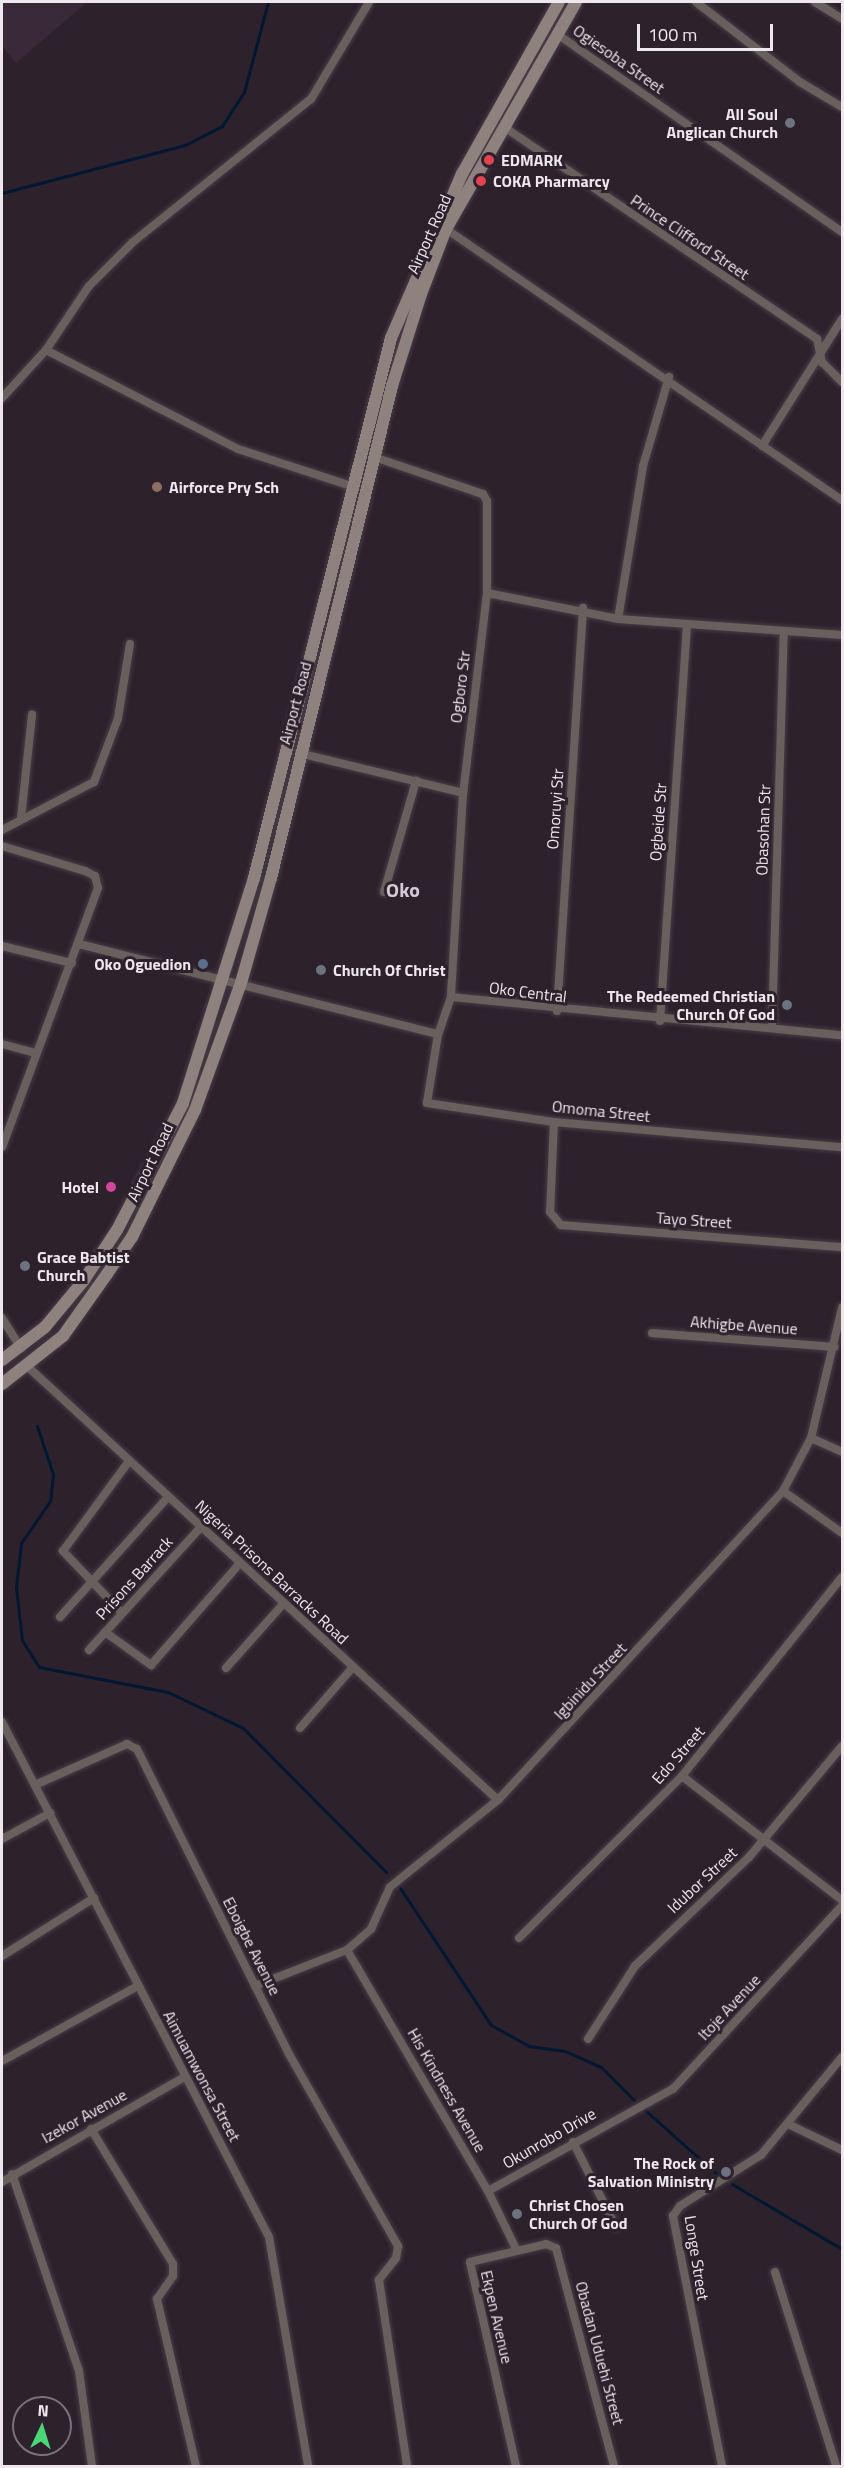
<!DOCTYPE html>
<style>
body{margin:0}
#map{position:relative;width:844px;height:2468px;overflow:hidden;background:#2d212c;font-family:"Titillium Web",sans-serif}
div>[style]{position:absolute}
[style*='--x']{left:calc(var(--x)*1px);top:calc(var(--y)*1px);width:calc(var(--w)*1px);rotate:calc(var(--a)*1deg)}
.built>*{inset:0;background:#392939}
.stream>*{height:3px;margin:-1.5px;padding:0 1.5px;transform-origin:1.5px;border-radius:1.5px;background:#021731}
.roads{filter:drop-shadow(0 0 2px #483d47) drop-shadow(0 0 2px #483d47)}
.street>*{height:8px;margin:-4px;padding:0 4px;transform-origin:4px;border-radius:4px;background:#69605e}
.secondary>*{height:12px;margin:-6px;padding:0 6px;transform-origin:6px;border-radius:6px;background:#8f827e}
.dots>*{width:16px;height:16px;translate:-50% -50%;box-sizing:border-box;border:3px solid #2d212c;border-radius:50%}
span{translate:-50% -50%;white-space:nowrap;text-align:center;line-height:1.15;-webkit-text-stroke:6px #2d212c;paint-order:stroke}
.street-label{font-size:16px;color:#eee7ee}
.poi-label{font-size:16px;color:#eee7ee;font-weight:700}
.right{translate:-100% -50%;text-align:right}
.left{translate:0 -50%;text-align:left}
.quarter-label{font-size:20px;color:#d7c8d6;font-weight:700}
.frame{position:absolute;inset:0;border:3px solid #eee7ee;pointer-events:none}
.north{position:absolute;left:12px;top:2396px;width:60px;height:60px;box-sizing:border-box;background:#2d212c;border:2px solid #7a707a;border-radius:50%;rotate:4deg;font-size:16px;font-weight:700;line-height:24px;text-align:center;color:#eee7ee}
.north::after{content:'';display:block;margin:auto;width:21px;height:27px;background:#4bd677;clip-path:polygon(50% 0,100% 100%,50% 72%,0 100%)}
.scale{position:absolute;left:637px;top:24px;width:136px;height:27px;box-sizing:border-box;border:3px solid #eee7ee;border-top:0;padding-left:8px;font-size:18px;line-height:21px;white-space:nowrap;color:#eee7ee;-webkit-text-stroke:4px #2d212c;paint-order:stroke}
</style>
<div id="map">
<div class="built">
<div style="clip-path:polygon(2px 2px,87px 2px,16px 63px,2px 46px)"></div>
</div>
<div class="stream">
<div style="--x:2;--y:193;--w:189;--a:-14.7"></div>
<div style="--x:185;--y:145;--w:42;--a:-27.2"></div>
<div style="--x:222;--y:126;--w:40;--a:-57.1"></div>
<div style="--x:244;--y:92;--w:93;--a:-75.1"></div>
<div style="--x:37;--y:1426;--w:51;--a:71.6"></div>
<div style="--x:53;--y:1474;--w:27;--a:96"></div>
<div style="--x:50;--y:1501;--w:51;--a:124.6"></div>
<div style="--x:21;--y:1543;--w:44;--a:96.5"></div>
<div style="--x:16;--y:1587;--w:53;--a:83.5"></div>
<div style="--x:22;--y:1640;--w:32;--a:58"></div>
<div style="--x:39;--y:1667;--w:131;--a:11"></div>
<div style="--x:168;--y:1692;--w:83;--a:25.6"></div>
<div style="--x:243;--y:1728;--w:203;--a:45.2"></div>
<div style="--x:400;--y:1888;--w:164;--a:56.4"></div>
<div style="--x:491;--y:2025;--w:43;--a:28.9"></div>
<div style="--x:529;--y:2046;--w:36;--a:8"></div>
<div style="--x:565;--y:2051;--w:39;--a:24"></div>
<div style="--x:601;--y:2067;--w:47;--a:45"></div>
<div style="--x:645;--y:2110;--w:99;--a:41.7"></div>
<div style="--x:732;--y:2184;--w:128;--a:30.6"></div>
</div>
<div class="roads">
<div class="street">
<div style="--x:696;--y:2;--w:131;--a:37.6"></div>
<div style="--x:800;--y:82;--w:49;--a:30.8"></div>
<div style="--x:815;--y:2;--w:32;--a:32"></div>
<div style="--x:557;--y:34;--w:347;--a:34.8"></div>
<div style="--x:504;--y:127;--w:378;--a:34.1"></div>
<div style="--x:817;--y:339;--w:24;--a:78"></div>
<div style="--x:822;--y:362;--w:28;--a:45"></div>
<div style="--x:446;--y:229;--w:480;--a:34.4"></div>
<div style="--x:46;--y:350;--w:216;--a:27.3"></div>
<div style="--x:238;--y:449;--w:122;--a:18.1"></div>
<div style="--x:2;--y:398;--w:65;--a:-47.5"></div>
<div style="--x:46;--y:350;--w:77;--a:-56.1"></div>
<div style="--x:89;--y:286;--w:62;--a:-45"></div>
<div style="--x:133;--y:242;--w:228;--a:-38.8"></div>
<div style="--x:311;--y:99;--w:113;--a:-59.1"></div>
<div style="--x:762;--y:446;--w:150;--a:-57.8"></div>
<div style="--x:377;--y:458;--w:112;--a:18.8"></div>
<div style="--x:483;--y:494;--w:8;--a:60"></div>
<div style="--x:487;--y:501;--w:92;--a:90"></div>
<div style="--x:487;--y:593;--w:201;--a:96.8"></div>
<div style="--x:463;--y:793;--w:204;--a:93.4"></div>
<div style="--x:451;--y:997;--w:39;--a:109"></div>
<div style="--x:438;--y:1034;--w:70;--a:99.1"></div>
<div style="--x:427;--y:1103;--w:128;--a:8.5"></div>
<div style="--x:554;--y:1122;--w:289;--a:5"></div>
<div style="--x:487;--y:593;--w:134;--a:11.2"></div>
<div style="--x:618;--y:619;--w:225;--a:4.1"></div>
<div style="--x:618;--y:619;--w:155;--a:-80.7"></div>
<div style="--x:643;--y:466;--w:93;--a:-73.7"></div>
<div style="--x:299;--y:753;--w:169;--a:13.7"></div>
<div style="--x:21;--y:818;--w:104;--a:-83.9"></div>
<div style="--x:2;--y:830;--w:104;--a:-27.6"></div>
<div style="--x:94;--y:782;--w:68;--a:-69.4"></div>
<div style="--x:118;--y:718;--w:75;--a:-80.8"></div>
<div style="--x:2;--y:846;--w:87;--a:16.8"></div>
<div style="--x:85;--y:871;--w:11;--a:27"></div>
<div style="--x:95;--y:876;--w:12;--a:76"></div>
<div style="--x:98;--y:888;--w:276;--a:110.3"></div>
<div style="--x:384;--y:892;--w:116;--a:-73.9"></div>
<div style="--x:79;--y:944;--w:370;--a:14.1"></div>
<div style="--x:2;--y:946;--w:72;--a:13.7"></div>
<div style="--x:451;--y:997;--w:393;--a:5.6"></div>
<div style="--x:557;--y:1011;--w:404;--a:-86.3"></div>
<div style="--x:660;--y:1021;--w:397;--a:-86.1"></div>
<div style="--x:772;--y:1028;--w:395;--a:-88.3"></div>
<div style="--x:2;--y:1044;--w:35;--a:15"></div>
<div style="--x:554;--y:1122;--w:90;--a:92.5"></div>
<div style="--x:550;--y:1212;--w:17;--a:50"></div>
<div style="--x:561;--y:1225;--w:282;--a:4.5"></div>
<div style="--x:2;--y:1318;--w:36;--a:58"></div>
<div style="--x:652;--y:1333;--w:183;--a:4.4"></div>
<div style="--x:27;--y:1366;--w:640;--a:42.66"></div>
<div style="--x:811;--y:1438;--w:34;--a:24"></div>
<div style="--x:783;--y:1491;--w:72;--a:35.4"></div>
<div style="--x:122;--y:1613;--w:86;--a:-133.6"></div>
<div style="--x:63;--y:1551;--w:112;--a:-53.7"></div>
<div style="--x:60;--y:1617;--w:161;--a:-48"></div>
<div style="--x:105;--y:1632;--w:57;--a:35.7"></div>
<div style="--x:151;--y:1665;--w:135;--a:-48.9"></div>
<div style="--x:89;--y:1650;--w:166;--a:-47.7"></div>
<div style="--x:226;--y:1668;--w:87;--a:-48.3"></div>
<div style="--x:2;--y:1722;--w:580;--a:62.6"></div>
<div style="--x:269;--y:2237;--w:232;--a:80.3"></div>
<div style="--x:300;--y:1728;--w:81;--a:-49"></div>
<div style="--x:682;--y:1776;--w:202;--a:37.8"></div>
<div style="--x:35;--y:1785;--w:101;--a:-24"></div>
<div style="--x:127;--y:1744;--w:11;--a:27"></div>
<div style="--x:137;--y:1749;--w:341;--a:63.5"></div>
<div style="--x:289;--y:2054;--w:221;--a:60.4"></div>
<div style="--x:398;--y:2246;--w:12;--a:99"></div>
<div style="--x:396;--y:2258;--w:28;--a:128"></div>
<div style="--x:379;--y:2280;--w:188;--a:81.4"></div>
<div style="--x:2;--y:1839;--w:55;--a:-28.4"></div>
<div style="--x:519;--y:1938;--w:230;--a:-44.8"></div>
<div style="--x:682;--y:1776;--w:255;--a:-51.2"></div>
<div style="--x:347;--y:1950;--w:279;--a:59.7"></div>
<div style="--x:488;--y:2191;--w:64;--a:64.2"></div>
<div style="--x:2;--y:1956;--w:109;--a:-32.2"></div>
<div style="--x:255;--y:1986;--w:99;--a:-21.4"></div>
<div style="--x:347;--y:1950;--w:32;--a:-41"></div>
<div style="--x:371;--y:1929;--w:46;--a:-65.7"></div>
<div style="--x:390;--y:1887;--w:139;--a:-38.9"></div>
<div style="--x:498;--y:1800;--w:420;--a:-47.3"></div>
<div style="--x:783;--y:1491;--w:60;--a:-62.2"></div>
<div style="--x:811;--y:1438;--w:134;--a:-76.6"></div>
<div style="--x:588;--y:2039;--w:87;--a:-57.2"></div>
<div style="--x:635;--y:1966;--w:158;--a:-43.7"></div>
<div style="--x:749;--y:1857;--w:145;--a:-50"></div>
<div style="--x:2;--y:2061;--w:155;--a:-28.9"></div>
<div style="--x:790;--y:2125;--w:58;--a:25.7"></div>
<div style="--x:91;--y:2129;--w:158;--a:58.7"></div>
<div style="--x:173;--y:2264;--w:12;--a:90"></div>
<div style="--x:173;--y:2276;--w:28;--a:125"></div>
<div style="--x:157;--y:2299;--w:171;--a:76.9"></div>
<div style="--x:573;--y:2142;--w:95;--a:63.2"></div>
<div style="--x:12;--y:2174;--w:208;--a:71.2"></div>
<div style="--x:79;--y:2371;--w:96;--a:82.2"></div>
<div style="--x:2;--y:2182;--w:209;--a:-29.9"></div>
<div style="--x:488;--y:2191;--w:211;--a:-28.9"></div>
<div style="--x:673;--y:2089;--w:249;--a:-47.3"></div>
<div style="--x:775;--y:2272;--w:203;--a:72.5"></div>
<div style="--x:516;--y:2466;--w:209;--a:-102.7"></div>
<div style="--x:470;--y:2262;--w:78;--a:-13.3"></div>
<div style="--x:546;--y:2244;--w:11;--a:22"></div>
<div style="--x:556;--y:2248;--w:226;--a:75.1"></div>
<div style="--x:722;--y:2466;--w:255;--a:-101.1"></div>
<div style="--x:673;--y:2216;--w:12;--a:-55"></div>
<div style="--x:680;--y:2206;--w:96;--a:-32.2"></div>
<div style="--x:761;--y:2155;--w:127;--a:-50.4"></div>
</div>
<div class="secondary">
<div style="--x:2;--y:1360;--w:54;--a:-37.5"></div>
<div style="--x:45;--y:1327;--w:61;--a:-50.3"></div>
<div style="--x:84;--y:1280;--w:60;--a:-56.6"></div>
<div style="--x:117;--y:1230;--w:143;--a:-62.5"></div>
<div style="--x:183;--y:1103;--w:236;--a:-72.5"></div>
<div style="--x:254;--y:878;--w:557;--a:-75.76"></div>
<div style="--x:391;--y:338;--w:179;--a:-66.6"></div>
<div style="--x:462;--y:174;--w:197;--a:-60.6"></div>
<div style="--x:2;--y:1384;--w:78;--a:-38.2"></div>
<div style="--x:63;--y:1336;--w:76;--a:-54.6"></div>
<div style="--x:107;--y:1274;--w:45;--a:-56"></div>
<div style="--x:132;--y:1237;--w:142;--a:-63.6"></div>
<div style="--x:195;--y:1110;--w:135;--a:-70.1"></div>
<div style="--x:241;--y:983;--w:109;--a:-74.1"></div>
<div style="--x:271;--y:878;--w:507;--a:-76.18"></div>
<div style="--x:392;--y:386;--w:96;--a:-72.5"></div>
<div style="--x:421;--y:294;--w:70;--a:-69"></div>
<div style="--x:446;--y:229;--w:262;--a:-60.2"></div>
</div>
</div>
<div class="dots">
<div style="left:790px;top:123px;background:#6b7280"></div>
<div style="left:489px;top:160px;background:#e0444e"></div>
<div style="left:481px;top:181px;background:#e0444e"></div>
<div style="left:157px;top:487px;background:#8d6e63"></div>
<div style="left:203px;top:964px;background:#5c6f8a"></div>
<div style="left:321px;top:970px;background:#6b7280"></div>
<div style="left:787px;top:1005px;background:#6b7280"></div>
<div style="left:111px;top:1187px;background:#d1479c"></div>
<div style="left:25px;top:1266px;background:#6b7280"></div>
<div style="left:726px;top:2172px;background:#6b7280"></div>
<div style="left:517px;top:2214px;background:#6b7280"></div>
</div>
<div class="street-label">
<span style="left:619px;top:59px;rotate:35deg">Ogiesoba Street</span>
<span style="left:429px;top:234px;rotate:-66deg">Airport Road</span>
<span style="left:690px;top:237px;rotate:34deg">Prince Clifford Street</span>
<span style="left:460px;top:687px;rotate:-83deg">Ogboro Str</span>
<span style="left:295px;top:703px;rotate:-75deg">Airport Road</span>
<span style="left:555px;top:809px;rotate:-86deg">Omoruyi Str</span>
<span style="left:658px;top:822px;rotate:-86deg">Ogbeide Str</span>
<span style="left:763px;top:830px;rotate:-88deg">Obasohan Str</span>
<span style="left:528px;top:992px;rotate:7deg">Oko Central</span>
<span style="left:601px;top:1111px;rotate:6deg">Omoma Street</span>
<span style="left:150px;top:1162px;rotate:-64deg">Airport Road</span>
<span style="left:694px;top:1220px;rotate:4deg">Tayo Street</span>
<span style="left:744px;top:1325px;rotate:4deg">Akhigbe Avenue</span>
<span style="left:272px;top:1572px;rotate:43deg">Nigeria Prisons Barracks Road</span>
<span style="left:134px;top:1578px;rotate:-48deg">Prisons Barrack</span>
<span style="left:590px;top:1681px;rotate:-47deg">Igbinidu Street</span>
<span style="left:678px;top:1755px;rotate:-49deg">Edo Street</span>
<span style="left:702px;top:1880px;rotate:-43deg">Idubor Street</span>
<span style="left:252px;top:1946px;rotate:63deg">Eboigbe Avenue</span>
<span style="left:729px;top:2007px;rotate:-47deg">Itoje Avenue</span>
<span style="left:202px;top:2076px;rotate:62deg">Aimuamwonsa Street</span>
<span style="left:447px;top:2090px;rotate:60deg">His Kindness Avenue</span>
<span style="left:84px;top:2116px;rotate:-29deg">Izekor Avenue</span>
<span style="left:549px;top:2138px;rotate:-30deg">Okunrobo Drive</span>
<span style="left:697px;top:2258px;rotate:81deg">Longe Street</span>
<span style="left:497px;top:2317px;rotate:77deg">Ekpen Avenue</span>
<span style="left:600px;top:2353px;rotate:75deg">Obadan Uduehi Street</span>
</div>
<div class="poi-label">
<span class="right" style="left:778px;top:123px">All Soul<br>Anglican Church</span>
<span class="left" style="left:501px;top:160px">EDMARK</span>
<span class="left" style="left:493px;top:181px">COKA Pharmarcy</span>
<span class="left" style="left:169px;top:487px">Airforce Pry Sch</span>
<span class="right" style="left:191px;top:964px">Oko Oguedion</span>
<span class="left" style="left:333px;top:970px">Church Of Christ</span>
<span class="right" style="left:775px;top:1005px">The Redeemed Christian<br>Church Of God</span>
<span class="right" style="left:99px;top:1187px">Hotel</span>
<span class="left" style="left:37px;top:1266px">Grace Babtist<br>Church</span>
<span class="right" style="left:714px;top:2172px">The Rock of<br>Salvation Ministry</span>
<span class="left" style="left:529px;top:2214px">Christ Chosen<br>Church Of God</span>
</div>
<div class="quarter-label">
<span style="left:403px;top:889px">Oko</span>
</div>
<div class="frame"></div>
<div class="north">N</div>
<div class="scale">100 m</div>
</div>
